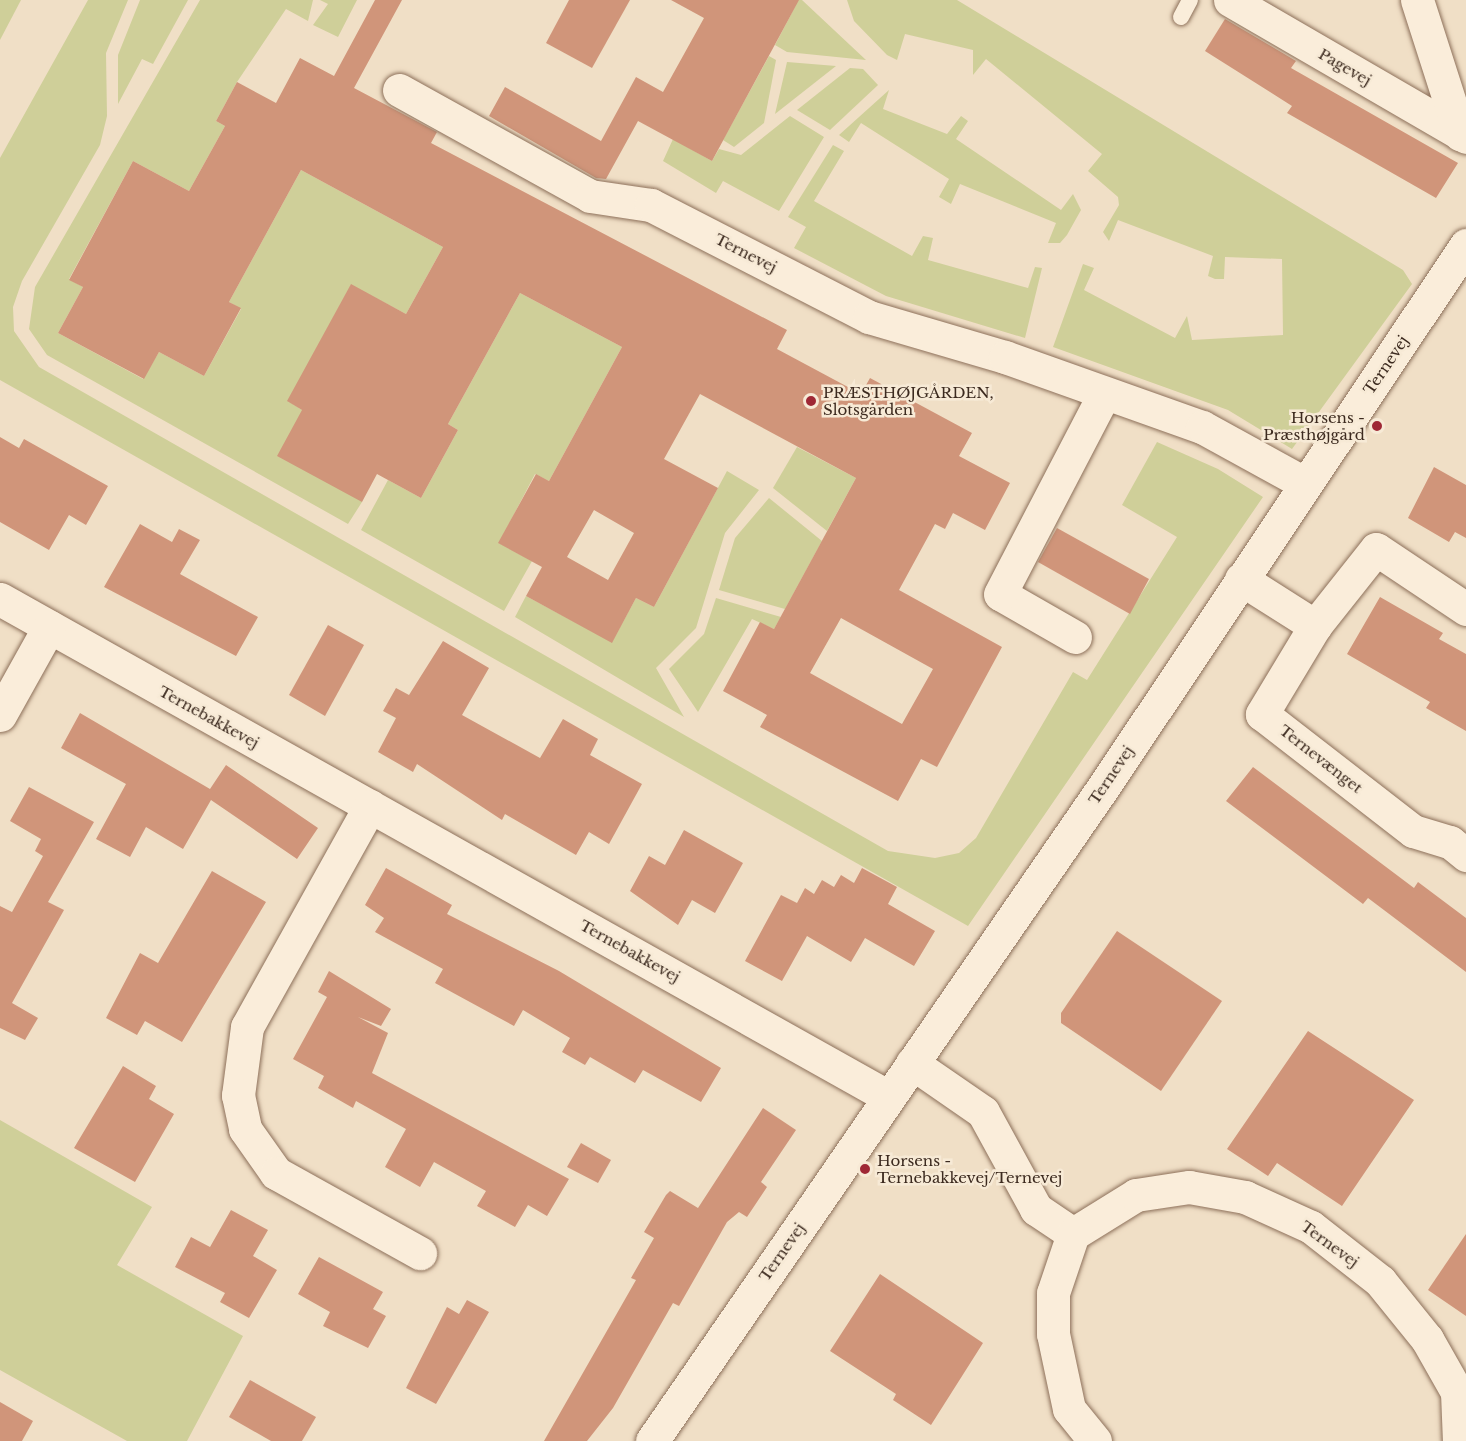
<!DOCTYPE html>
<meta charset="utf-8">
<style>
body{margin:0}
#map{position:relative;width:1466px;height:1441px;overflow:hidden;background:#f0dfc6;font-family:"Libre Baskerville",serif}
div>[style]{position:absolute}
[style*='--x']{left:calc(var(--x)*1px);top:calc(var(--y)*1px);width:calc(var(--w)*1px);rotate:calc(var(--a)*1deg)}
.green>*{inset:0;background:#cfcf99}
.building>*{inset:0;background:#d0957a}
.roads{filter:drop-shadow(0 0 2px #8d705a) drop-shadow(0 0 2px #8d705a)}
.lane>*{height:16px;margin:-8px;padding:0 8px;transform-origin:8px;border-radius:8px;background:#faedda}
.street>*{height:33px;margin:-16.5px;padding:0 16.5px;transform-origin:16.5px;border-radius:16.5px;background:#faedda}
.secondary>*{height:33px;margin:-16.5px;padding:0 16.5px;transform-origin:16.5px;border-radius:16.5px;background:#faedda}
.dots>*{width:16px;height:16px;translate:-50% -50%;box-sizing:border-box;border:3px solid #f7ead6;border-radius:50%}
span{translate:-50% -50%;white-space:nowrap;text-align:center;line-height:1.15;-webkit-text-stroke:5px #f7ead6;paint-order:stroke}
.street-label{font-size:15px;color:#3c2a1f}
.poi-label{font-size:15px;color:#3c2a1f}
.left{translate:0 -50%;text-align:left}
.right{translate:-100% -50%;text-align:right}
</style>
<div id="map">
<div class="green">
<div style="clip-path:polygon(0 0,21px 0,0 40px)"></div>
<div style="clip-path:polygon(88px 0,128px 0,106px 53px,107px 116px,100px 145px,22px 281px,13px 307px,14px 331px,39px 367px,888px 851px,935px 858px,959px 853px,976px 838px,1073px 672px,1087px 680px,1177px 537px,1122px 505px,1157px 442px,1218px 469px,1263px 497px,968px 926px,0 380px,0 158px)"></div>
<div style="clip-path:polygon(140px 0,188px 0,153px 64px,142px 59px,118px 104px,118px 55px)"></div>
<div style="clip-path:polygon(200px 0,313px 0,308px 21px,286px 9px,237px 82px,216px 121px,225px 126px,189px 191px,133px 161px,69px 279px,83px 287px,58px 333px,143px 379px,159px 352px,204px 376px,241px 309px,229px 302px,301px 170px,443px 247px,406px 314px,351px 285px,288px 401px,302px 410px,362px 502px,348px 524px,47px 355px,29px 329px,35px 287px)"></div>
<div style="clip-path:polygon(320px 0,357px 0,338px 37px,313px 25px,328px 4px)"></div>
<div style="clip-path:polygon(787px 0,802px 0,866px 60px,787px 52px,775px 45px,796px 5px)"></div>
<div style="clip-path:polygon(847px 0,957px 0,1403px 270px,1412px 284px,1292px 449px,1228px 410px,1053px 347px,1083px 264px,1094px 268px,1084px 290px,1175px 338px,1187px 316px,1192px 340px,1283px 335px,1282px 259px,1225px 257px,1224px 279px,1215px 279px,1208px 276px,1213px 256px,1118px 220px,1109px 241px,1103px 232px,1119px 205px,1118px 197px,1088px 171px,1102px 154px,986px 59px,973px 75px,973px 50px,905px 34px,897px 60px,887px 55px,854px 21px)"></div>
<div style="clip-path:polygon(769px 56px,776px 60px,764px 123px,734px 147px,723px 140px)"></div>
<div style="clip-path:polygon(787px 62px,836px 66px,775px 114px)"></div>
<div style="clip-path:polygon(850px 68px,863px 69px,878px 85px,830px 130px,797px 110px)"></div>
<div style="clip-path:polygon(889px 90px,883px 109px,947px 134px,961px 116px,968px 121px,956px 139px,1061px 210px,1073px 194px,1081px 210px,1067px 235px,1060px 243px,1048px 243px,1056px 223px,960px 184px,951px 204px,939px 197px,949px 179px,861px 123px,849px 142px,839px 135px)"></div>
<div style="clip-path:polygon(790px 116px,824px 137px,779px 211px,723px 181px,716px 193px,663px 161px,673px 139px,712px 161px,719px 149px,741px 155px)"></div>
<div style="clip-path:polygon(833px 145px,844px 151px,814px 201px,912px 256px,923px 236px,933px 238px,928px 260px,1028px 288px,1035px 267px,1042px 268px,1025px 338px,886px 296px,794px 248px,806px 227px,788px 217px)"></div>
<div style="clip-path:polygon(520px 293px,622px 347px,549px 481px,535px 474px,499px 543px,532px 561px,504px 611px,361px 530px,388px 480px,421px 498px,458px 430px,448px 424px)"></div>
<div style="clip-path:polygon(797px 447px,856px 478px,827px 531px,773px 488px)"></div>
<div style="clip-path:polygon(727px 471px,759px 490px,725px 533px,696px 628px,656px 668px,684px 717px,515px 617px,526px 596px,612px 642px,636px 598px,654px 607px)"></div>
<div style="clip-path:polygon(769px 498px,822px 541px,785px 609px,719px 590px,735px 538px)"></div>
<div style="clip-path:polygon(716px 598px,781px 617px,774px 629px,752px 619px,698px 712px,669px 669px,704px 634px)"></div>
<div style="clip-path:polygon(0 1120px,152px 1207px,117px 1265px,243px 1336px,187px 1441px,127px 1441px,0 1370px)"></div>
</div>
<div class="building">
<div style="clip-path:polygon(evenodd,375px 0,402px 0,354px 88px,437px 132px,431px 143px,787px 330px,777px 349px,861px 394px,870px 378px,972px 433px,959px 456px,1010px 483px,985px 530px,953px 513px,945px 529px,935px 524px,899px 590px,1002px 647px,937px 767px,921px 759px,898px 801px,760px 727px,767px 715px,723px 691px,760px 622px,774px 629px,856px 478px,700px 394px,664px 459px,718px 488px,654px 607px,636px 598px,612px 643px,526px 596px,542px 567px,498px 543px,536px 474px,549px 481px,622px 347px,520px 293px,448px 424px,458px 430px,421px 498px,377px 474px,362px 502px,277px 456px,302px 410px,287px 401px,351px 284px,406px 314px,443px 247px,301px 170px,229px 302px,241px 308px,204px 376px,159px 352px,144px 379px,58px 333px,83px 287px,69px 280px,133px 161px,189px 191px,225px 126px,216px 121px,237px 82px,276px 103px,300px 58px,334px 76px,375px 0,594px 510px,634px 533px,608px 580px,567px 557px,594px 510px,375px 0,841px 618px,933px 669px,902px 724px,810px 673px,841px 618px)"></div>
<div style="clip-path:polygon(569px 0,630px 0,592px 68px,546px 43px)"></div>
<div style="clip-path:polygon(671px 0,799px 0,712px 161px,638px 121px,606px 179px,596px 178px,489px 116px,505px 87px,601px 141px,636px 77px,663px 92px,704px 18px)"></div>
<div style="clip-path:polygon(1225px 19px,1296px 61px,1291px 68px,1458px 163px,1436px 198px,1287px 113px,1292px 106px,1205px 51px)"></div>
<div style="clip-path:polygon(0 437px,19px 448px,24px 439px,108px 486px,86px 525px,69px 515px,49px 550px,0 522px)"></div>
<div style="clip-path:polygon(1434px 467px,1466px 485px,1466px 538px,1455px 532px,1449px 542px,1408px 518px)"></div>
<div style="clip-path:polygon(140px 524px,172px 542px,179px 529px,200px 540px,180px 574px,258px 617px,236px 656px,104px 587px)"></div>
<div style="clip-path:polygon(1057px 528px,1149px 579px,1130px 614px,1038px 562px)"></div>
<div style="clip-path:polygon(1380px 597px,1443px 633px,1439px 639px,1466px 654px,1466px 731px,1426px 708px,1430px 702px,1347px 654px)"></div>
<div style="clip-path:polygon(328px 625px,364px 645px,325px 716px,289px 695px)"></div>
<div style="clip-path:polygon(443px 641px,489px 668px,462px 715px,540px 758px,563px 719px,598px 739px,590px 755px,642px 784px,609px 844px,589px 832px,576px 855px,505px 814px,502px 820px,417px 764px,413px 772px,378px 752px,396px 718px,383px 711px,396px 688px,409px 695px)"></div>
<div style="clip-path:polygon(80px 713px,210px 789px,226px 765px,318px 828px,297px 859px,211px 800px,183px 849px,146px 827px,130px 857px,96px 839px,126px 784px,61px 748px)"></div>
<div style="clip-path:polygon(1253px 767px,1414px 888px,1418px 882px,1466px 918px,1466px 972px,1368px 898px,1363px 904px,1226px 801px)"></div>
<div style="clip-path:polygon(29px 787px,94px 822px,48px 902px,64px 910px,12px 1003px,38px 1018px,25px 1040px,0 1028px,0 906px,12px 912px,43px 856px,35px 851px,41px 839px,10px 821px)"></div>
<div style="clip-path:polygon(684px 830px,743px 863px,715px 913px,692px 900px,678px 925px,630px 891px,649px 856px,665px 865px)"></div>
<div style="clip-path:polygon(386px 868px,452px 905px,447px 914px,559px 971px,721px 1068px,701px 1102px,643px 1070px,635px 1083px,590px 1057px,585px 1065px,562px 1052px,570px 1038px,523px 1010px,514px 1026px,435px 983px,443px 969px,375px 932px,384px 918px,365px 905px)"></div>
<div style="clip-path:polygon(862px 868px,897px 887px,888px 904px,935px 931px,914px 966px,865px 938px,851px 962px,807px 936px,782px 981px,745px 961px,781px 895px,797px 903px,805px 888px,814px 894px,822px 880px,834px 887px,841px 875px,854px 883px)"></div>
<div style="clip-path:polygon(212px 871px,266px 902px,182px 1042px,145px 1021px,137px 1035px,106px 1018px,140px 953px,158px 963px)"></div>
<div style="clip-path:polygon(1117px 931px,1222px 1001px,1161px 1091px,1061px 1023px,1061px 1013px)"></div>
<div style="clip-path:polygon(329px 971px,391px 1009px,381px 1026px,358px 1017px,388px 1033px,372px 1073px,569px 1179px,547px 1216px,528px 1205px,515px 1227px,477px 1206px,486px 1191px,434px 1162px,420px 1187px,385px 1167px,406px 1129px,356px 1101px,353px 1108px,318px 1088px,324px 1076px,293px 1059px,327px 997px,318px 992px)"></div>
<div style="clip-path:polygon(1308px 1031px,1414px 1100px,1342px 1206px,1277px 1163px,1268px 1176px,1227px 1149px)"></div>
<div style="clip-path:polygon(123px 1066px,156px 1086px,149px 1099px,174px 1114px,135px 1182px,74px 1148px)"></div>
<div style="clip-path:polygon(763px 1108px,796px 1130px,761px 1182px,767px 1187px,747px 1217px,739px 1212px,727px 1222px,679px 1306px,673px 1303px,613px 1408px,587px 1441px,544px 1441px,636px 1280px,631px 1278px,654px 1238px,644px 1232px,666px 1195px,670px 1191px,698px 1208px)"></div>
<div style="clip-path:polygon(581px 1143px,611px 1160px,598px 1183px,567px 1167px)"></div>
<div style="clip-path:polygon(231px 1210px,268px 1230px,253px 1256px,277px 1270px,249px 1318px,220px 1302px,225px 1293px,175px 1267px,191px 1237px,210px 1247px)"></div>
<div style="clip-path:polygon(1466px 1234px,1466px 1316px,1428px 1290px)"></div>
<div style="clip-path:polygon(319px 1257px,383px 1292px,373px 1309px,386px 1316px,368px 1348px,323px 1326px,330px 1312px,298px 1294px)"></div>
<div style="clip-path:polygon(880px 1274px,983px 1343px,931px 1425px,893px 1400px,896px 1394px,830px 1351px)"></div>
<div style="clip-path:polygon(467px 1300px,489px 1312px,436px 1404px,406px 1388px,447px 1307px,459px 1314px)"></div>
<div style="clip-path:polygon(250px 1380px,316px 1417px,302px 1441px,271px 1441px,229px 1417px)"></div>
<div style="clip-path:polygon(0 1402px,33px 1421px,22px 1441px,0 1441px)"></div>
</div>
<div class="roads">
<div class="lane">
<div style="--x:1181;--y:17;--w:19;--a:-62"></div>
</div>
<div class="street">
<div style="--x:1230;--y:0;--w:273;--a:30.1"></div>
<div style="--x:1417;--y:0;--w:141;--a:72.2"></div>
<div style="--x:399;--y:90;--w:218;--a:29"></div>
<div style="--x:590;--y:196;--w:62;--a:8.4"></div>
<div style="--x:651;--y:205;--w:245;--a:27.2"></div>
<div style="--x:869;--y:317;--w:142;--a:16.4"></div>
<div style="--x:1005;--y:357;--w:209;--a:19.6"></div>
<div style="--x:1202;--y:427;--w:116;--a:28.8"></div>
<div style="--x:1241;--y:579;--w:88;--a:32.4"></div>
<div style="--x:0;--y:599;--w:1019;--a:29.26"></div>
<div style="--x:1466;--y:609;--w:108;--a:-146.3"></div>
<div style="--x:1376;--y:549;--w:98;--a:128.4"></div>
<div style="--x:1315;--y:626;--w:103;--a:121.1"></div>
<div style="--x:1262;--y:714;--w:191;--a:37.8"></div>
<div style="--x:1413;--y:831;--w:39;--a:17"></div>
<div style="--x:1450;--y:842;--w:21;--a:39"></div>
<div style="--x:1075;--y:637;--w:86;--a:-150.2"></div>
<div style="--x:1000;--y:594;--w:225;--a:-62.5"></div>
<div style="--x:0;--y:715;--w:101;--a:-60.9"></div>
<div style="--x:370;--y:806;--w:253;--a:119.1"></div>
<div style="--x:247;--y:1027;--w:69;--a:97.5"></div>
<div style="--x:238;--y:1095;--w:35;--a:78"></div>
<div style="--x:245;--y:1129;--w:54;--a:54.8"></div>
<div style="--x:276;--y:1173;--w:165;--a:29.1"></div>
<div style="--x:912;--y:1063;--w:86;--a:34.6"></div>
<div style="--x:983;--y:1112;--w:111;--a:61.3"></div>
<div style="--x:1036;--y:1209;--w:45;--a:34"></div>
<div style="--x:1095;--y:1441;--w:41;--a:-129.1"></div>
<div style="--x:1069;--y:1409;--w:77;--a:-102"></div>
<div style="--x:1053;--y:1334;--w:41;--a:-90"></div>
<div style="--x:1053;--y:1293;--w:62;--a:-71.3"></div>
<div style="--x:1073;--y:1234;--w:74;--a:-31.8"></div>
<div style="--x:1136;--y:1195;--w:54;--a:-8.6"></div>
<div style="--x:1189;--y:1187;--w:57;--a:10.1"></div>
<div style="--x:1245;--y:1197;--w:72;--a:24.4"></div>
<div style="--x:1311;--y:1227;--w:88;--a:38"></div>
<div style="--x:1380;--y:1281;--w:75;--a:51"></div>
<div style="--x:1427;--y:1339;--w:61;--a:60.5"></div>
<div style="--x:1457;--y:1392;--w:49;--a:87.7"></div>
</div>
<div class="secondary">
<div style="--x:652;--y:1441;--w:796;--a:-55.39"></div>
<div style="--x:1104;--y:786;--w:651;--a:-56.21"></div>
</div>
</div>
<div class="dots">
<div style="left:811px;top:401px;background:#9f2835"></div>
<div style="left:1377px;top:426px;background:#9f2835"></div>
<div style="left:865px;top:1169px;background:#9f2835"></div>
</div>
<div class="street-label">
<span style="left:1345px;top:67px;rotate:30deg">Pagevej</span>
<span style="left:746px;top:253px;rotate:27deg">Ternevej</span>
<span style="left:1386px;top:365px;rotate:-56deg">Ternevej</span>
<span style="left:209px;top:717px;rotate:29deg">Ternebakkevej</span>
<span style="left:1321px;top:759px;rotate:38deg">Ternevænget</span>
<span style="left:1111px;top:775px;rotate:-56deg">Ternevej</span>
<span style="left:630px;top:951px;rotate:29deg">Ternebakkevej</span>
<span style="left:1330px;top:1244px;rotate:36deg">Ternevej</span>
<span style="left:782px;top:1252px;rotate:-55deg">Ternevej</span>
</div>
<div class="poi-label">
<span class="left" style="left:823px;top:401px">PRÆSTHØJGÅRDEN,<br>Slotsgården</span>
<span class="right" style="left:1365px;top:426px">Horsens -<br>Præsthøjgård</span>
<span class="left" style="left:877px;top:1169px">Horsens -<br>Ternebakkevej/Ternevej</span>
</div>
</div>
